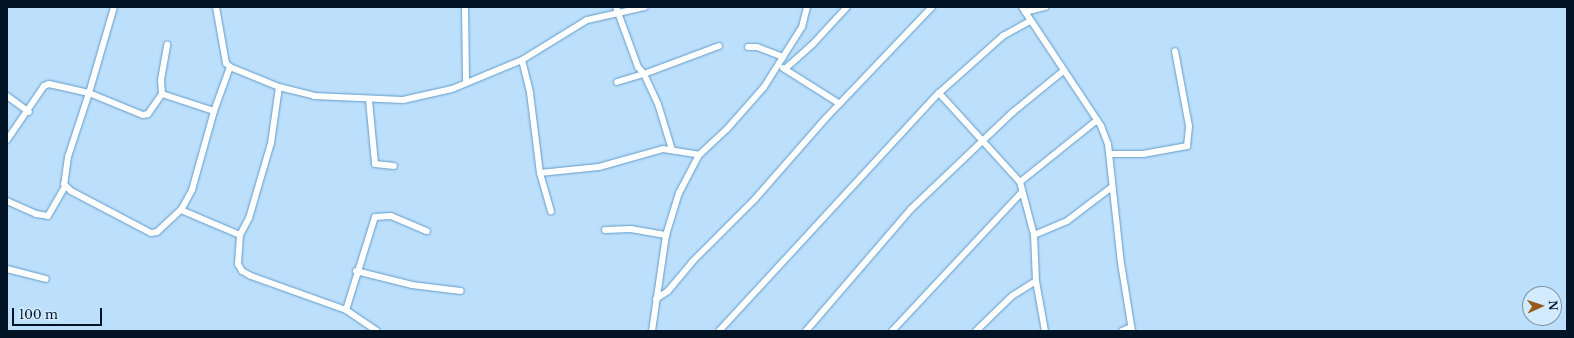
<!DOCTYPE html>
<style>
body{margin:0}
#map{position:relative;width:1574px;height:338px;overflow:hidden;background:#bcdffc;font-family:"Libre Baskerville",serif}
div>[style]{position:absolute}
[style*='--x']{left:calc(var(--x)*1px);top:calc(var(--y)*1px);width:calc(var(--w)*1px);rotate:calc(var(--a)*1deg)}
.roads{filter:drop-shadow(0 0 1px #619bc8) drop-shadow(0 0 1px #619bc8)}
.minor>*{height:6px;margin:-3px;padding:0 3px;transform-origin:3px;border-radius:3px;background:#fff}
span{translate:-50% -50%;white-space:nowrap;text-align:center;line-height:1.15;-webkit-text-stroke:3px #d3ebfe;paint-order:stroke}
.frame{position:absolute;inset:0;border:8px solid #001425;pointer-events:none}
.north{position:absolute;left:1522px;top:286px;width:40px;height:40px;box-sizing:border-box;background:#d3ebfe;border:1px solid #7f95a7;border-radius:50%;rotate:87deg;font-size:11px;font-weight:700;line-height:16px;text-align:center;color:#001425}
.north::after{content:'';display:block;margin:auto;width:14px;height:18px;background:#965b1a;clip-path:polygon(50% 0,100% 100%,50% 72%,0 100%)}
.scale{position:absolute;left:12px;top:308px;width:90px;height:18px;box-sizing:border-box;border:2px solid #001425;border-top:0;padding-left:5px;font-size:12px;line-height:14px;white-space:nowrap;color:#001425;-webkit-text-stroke:3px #d3ebfe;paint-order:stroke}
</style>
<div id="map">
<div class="roads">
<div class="minor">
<div style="--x:114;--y:7;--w:90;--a:106.2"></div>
<div style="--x:89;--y:93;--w:67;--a:108.2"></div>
<div style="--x:68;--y:157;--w:27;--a:98"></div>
<div style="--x:64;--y:184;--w:10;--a:45"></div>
<div style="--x:71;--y:191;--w:90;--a:27.7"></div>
<div style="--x:151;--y:233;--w:6;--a:-9"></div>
<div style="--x:157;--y:232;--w:33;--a:-43"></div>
<div style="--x:181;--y:210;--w:23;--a:-61"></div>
<div style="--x:192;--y:190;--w:82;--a:-74.4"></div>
<div style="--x:214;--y:111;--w:47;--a:-70"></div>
<div style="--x:216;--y:7;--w:57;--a:79.9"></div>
<div style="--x:226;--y:63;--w:6;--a:45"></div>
<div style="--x:230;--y:67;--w:53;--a:22.2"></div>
<div style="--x:279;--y:87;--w:36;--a:14"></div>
<div style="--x:314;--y:96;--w:89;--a:2.6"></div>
<div style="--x:403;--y:100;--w:50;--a:-12.7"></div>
<div style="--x:452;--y:89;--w:76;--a:-22.5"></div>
<div style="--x:522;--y:60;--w:76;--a:-31.6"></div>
<div style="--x:587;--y:20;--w:59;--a:-12.6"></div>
<div style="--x:465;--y:7;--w:75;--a:89.2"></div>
<div style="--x:616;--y:7;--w:64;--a:69.9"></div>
<div style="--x:638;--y:67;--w:9;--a:49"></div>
<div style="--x:644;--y:74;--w:80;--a:-20.5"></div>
<div style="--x:1022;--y:7;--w:143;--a:56.4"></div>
<div style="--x:1101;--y:126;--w:19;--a:69"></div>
<div style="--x:1108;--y:144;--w:120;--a:83.8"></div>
<div style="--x:1121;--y:263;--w:69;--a:80.8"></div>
<div style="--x:1025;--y:12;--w:21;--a:-14"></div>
<div style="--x:748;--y:47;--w:9;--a:0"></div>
<div style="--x:757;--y:47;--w:28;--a:21"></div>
<div style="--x:522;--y:60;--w:34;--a:76"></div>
<div style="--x:530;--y:93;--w:81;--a:82.9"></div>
<div style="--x:540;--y:173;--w:40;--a:74"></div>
<div style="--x:783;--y:68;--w:67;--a:32.3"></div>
<div style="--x:785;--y:69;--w:36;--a:-42"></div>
<div style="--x:812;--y:45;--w:52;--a:-47.4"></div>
<div style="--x:617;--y:82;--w:28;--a:-17"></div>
<div style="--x:644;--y:74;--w:33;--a:65"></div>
<div style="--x:658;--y:104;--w:48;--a:73.1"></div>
<div style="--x:279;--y:87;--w:57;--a:98.1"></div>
<div style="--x:271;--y:143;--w:78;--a:106.3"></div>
<div style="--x:249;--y:218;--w:19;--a:118"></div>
<div style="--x:240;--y:235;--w:29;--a:94"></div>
<div style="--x:238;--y:264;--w:8;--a:60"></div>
<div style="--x:242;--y:271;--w:10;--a:29"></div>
<div style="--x:251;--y:276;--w:101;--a:19.7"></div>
<div style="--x:346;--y:310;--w:37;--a:34"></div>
<div style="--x:939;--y:93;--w:120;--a:47.7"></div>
<div style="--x:1020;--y:182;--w:55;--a:75.2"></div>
<div style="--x:1034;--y:235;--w:46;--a:87.5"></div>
<div style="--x:1036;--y:281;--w:51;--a:79.8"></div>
<div style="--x:162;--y:94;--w:55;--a:18.1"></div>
<div style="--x:7;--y:96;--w:27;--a:36"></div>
<div style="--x:369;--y:100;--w:64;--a:84.6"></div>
<div style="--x:375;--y:164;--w:19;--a:6"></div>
<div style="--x:7;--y:140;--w:65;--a:-55.6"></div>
<div style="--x:44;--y:86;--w:5;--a:-22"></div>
<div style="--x:49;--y:84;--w:41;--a:12.7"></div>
<div style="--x:89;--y:93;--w:58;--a:22.2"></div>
<div style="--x:143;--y:115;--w:5;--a:-11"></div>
<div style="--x:148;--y:114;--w:24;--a:-55"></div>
<div style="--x:162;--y:94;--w:14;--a:-94"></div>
<div style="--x:161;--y:80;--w:36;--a:-80"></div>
<div style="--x:1110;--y:154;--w:33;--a:0"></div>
<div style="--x:1143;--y:154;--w:45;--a:-10.3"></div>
<div style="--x:1187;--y:146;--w:20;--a:-84"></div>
<div style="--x:1189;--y:126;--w:76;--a:-100.6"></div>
<div style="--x:540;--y:173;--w:59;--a:-5.8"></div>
<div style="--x:599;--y:167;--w:66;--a:-15.7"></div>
<div style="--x:663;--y:149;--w:36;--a:9"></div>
<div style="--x:1020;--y:182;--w:99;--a:-38.8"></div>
<div style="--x:7;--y:201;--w:32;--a:24"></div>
<div style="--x:36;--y:214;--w:12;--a:9"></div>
<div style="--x:48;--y:216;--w:34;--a:-60"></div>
<div style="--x:181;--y:210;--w:64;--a:23"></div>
<div style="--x:605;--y:230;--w:26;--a:-2"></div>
<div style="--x:631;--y:229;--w:36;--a:10"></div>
<div style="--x:1034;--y:235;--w:36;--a:-23"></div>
<div style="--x:1067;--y:221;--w:56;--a:-37.1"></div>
<div style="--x:7;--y:269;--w:40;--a:14.4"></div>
<div style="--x:356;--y:271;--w:58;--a:14"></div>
<div style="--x:412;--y:285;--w:49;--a:7"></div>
<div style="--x:656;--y:299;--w:14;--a:-34"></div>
<div style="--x:668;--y:291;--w:38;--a:-50"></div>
<div style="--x:692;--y:262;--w:89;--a:-45"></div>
<div style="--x:755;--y:199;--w:106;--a:-48.8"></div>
<div style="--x:825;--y:119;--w:155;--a:-46.3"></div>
<div style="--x:346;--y:310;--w:97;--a:-72.7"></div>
<div style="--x:375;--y:217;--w:16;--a:-4"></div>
<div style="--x:391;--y:216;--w:39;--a:23"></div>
<div style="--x:652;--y:331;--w:97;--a:-81.7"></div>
<div style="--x:666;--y:235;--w:44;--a:-72.8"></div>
<div style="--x:679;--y:193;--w:43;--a:-62.2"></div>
<div style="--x:699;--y:155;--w:38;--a:-43"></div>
<div style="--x:727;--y:129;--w:56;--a:-48.6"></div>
<div style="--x:764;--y:87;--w:71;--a:-57.7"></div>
<div style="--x:802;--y:27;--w:21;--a:-76"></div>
<div style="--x:719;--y:331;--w:324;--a:-47.3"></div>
<div style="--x:939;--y:93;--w:86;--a:-41.7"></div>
<div style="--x:1003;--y:36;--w:31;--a:-29"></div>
<div style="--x:806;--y:331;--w:161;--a:-49.3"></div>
<div style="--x:911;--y:209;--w:141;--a:-43.6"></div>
<div style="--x:1013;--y:112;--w:63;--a:-39.2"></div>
<div style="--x:892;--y:331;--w:189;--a:-46.9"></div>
<div style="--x:976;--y:331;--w:50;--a:-44.2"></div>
<div style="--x:1012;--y:296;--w:28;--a:-32"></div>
<div style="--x:1122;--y:331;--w:10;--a:-24"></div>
</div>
</div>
<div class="frame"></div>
<div class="north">N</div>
<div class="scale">100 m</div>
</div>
